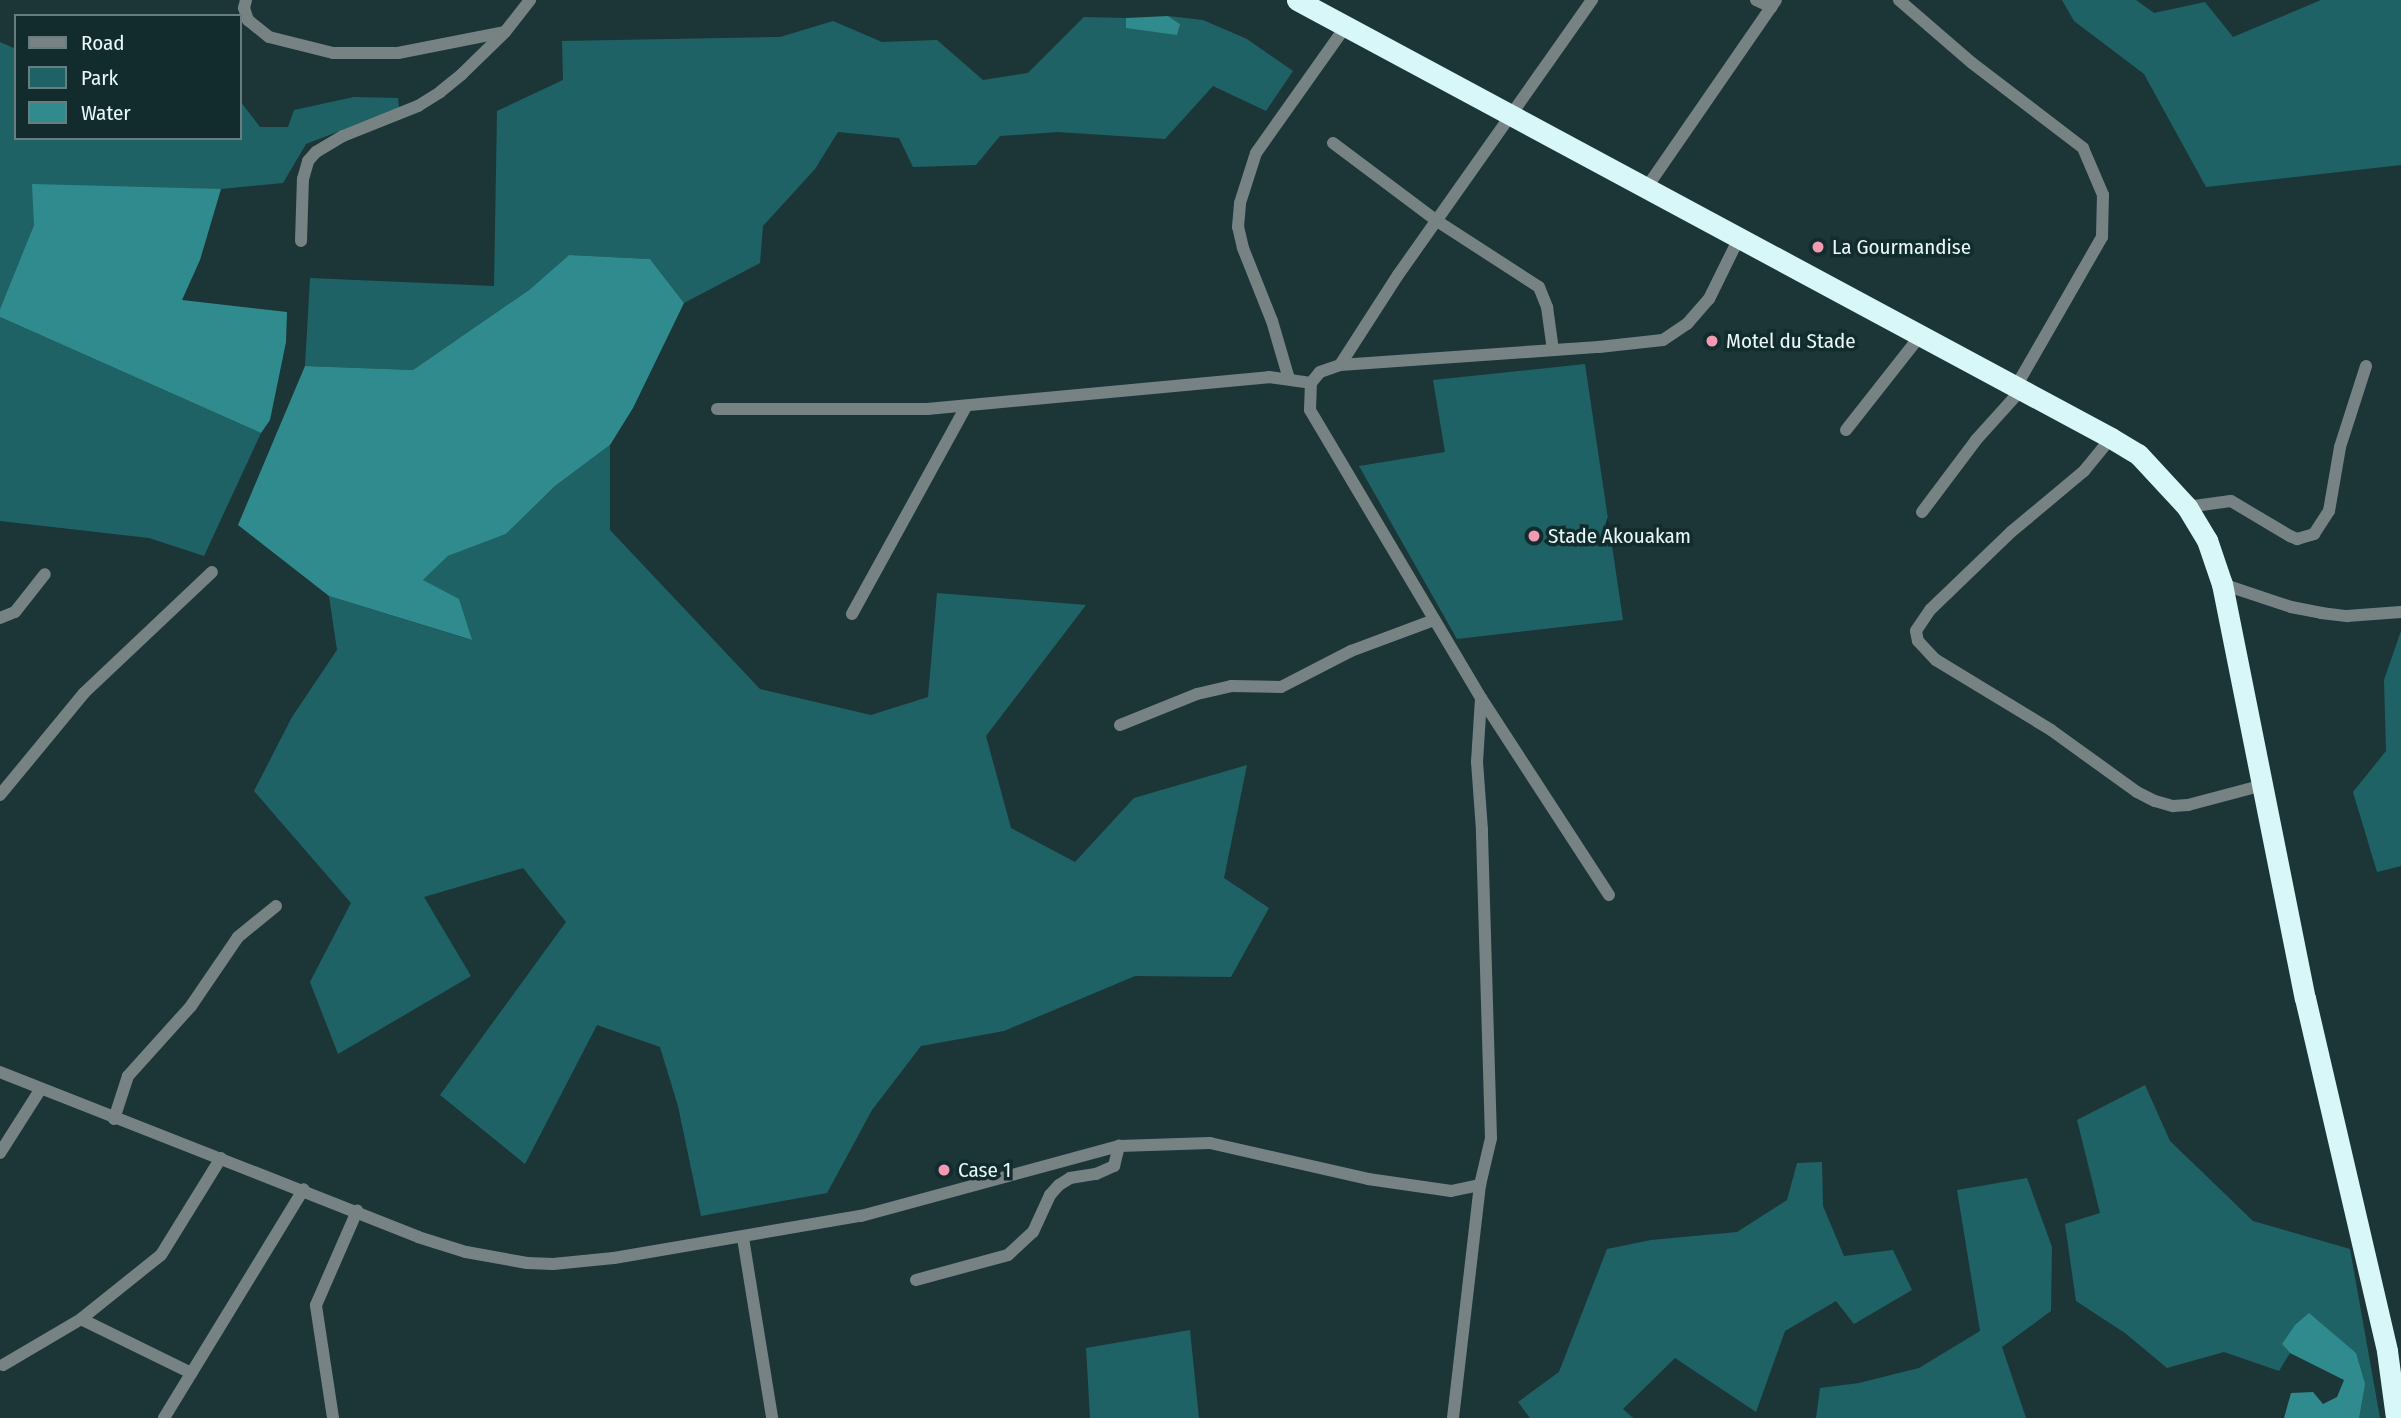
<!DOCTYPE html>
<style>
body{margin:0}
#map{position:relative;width:2401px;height:1418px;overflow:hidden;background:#1c3637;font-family:"Fira Sans Condensed",sans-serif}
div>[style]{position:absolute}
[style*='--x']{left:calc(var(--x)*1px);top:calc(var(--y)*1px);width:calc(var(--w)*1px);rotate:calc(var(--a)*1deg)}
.green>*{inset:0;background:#1f6265}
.water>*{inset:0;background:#308b8f}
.street>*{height:12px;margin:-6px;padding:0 6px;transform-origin:6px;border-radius:6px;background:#778383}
.highway>*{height:21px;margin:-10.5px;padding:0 10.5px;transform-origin:10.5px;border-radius:10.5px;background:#d8f7f8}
.dots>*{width:19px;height:19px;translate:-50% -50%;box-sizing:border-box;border:4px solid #122b2d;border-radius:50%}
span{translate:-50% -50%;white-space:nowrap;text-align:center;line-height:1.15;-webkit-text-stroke:7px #122b2d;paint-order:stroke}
.poi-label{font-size:21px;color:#e9f8f8}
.left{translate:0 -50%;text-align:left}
.legend{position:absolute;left:14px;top:14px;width:228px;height:126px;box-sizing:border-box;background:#122b2d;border:2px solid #687d7e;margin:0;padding:9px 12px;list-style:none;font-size:21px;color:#e9f8f8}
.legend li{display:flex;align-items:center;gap:14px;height:35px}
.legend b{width:35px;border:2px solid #687d7e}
</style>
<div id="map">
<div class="green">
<div style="clip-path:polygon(2062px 0,2136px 0,2154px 13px,2205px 2px,2233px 37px,2321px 0,2401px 0,2401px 165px,2206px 187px,2144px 74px,2074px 21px)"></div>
<div style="clip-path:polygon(1168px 16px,1203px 20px,1247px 39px,1293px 71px,1266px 111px,1213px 86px,1165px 139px,1058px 132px,1000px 136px,976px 165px,913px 167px,899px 138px,838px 132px,815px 169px,763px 226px,760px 263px,684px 303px,650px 259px,569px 255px,529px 290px,413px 370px,305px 366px,310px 278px,494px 286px,497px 111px,563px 80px,562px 41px,780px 37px,833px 21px,882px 42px,937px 40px,983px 80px,1028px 73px,1084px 17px,1126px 18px,1126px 28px,1180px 24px)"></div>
<div style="clip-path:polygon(0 42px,16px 49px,16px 138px,240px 138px,240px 101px,260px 127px,288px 127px,294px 110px,354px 97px,398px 98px,399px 108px,306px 144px,283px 183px,221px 189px,34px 225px,0 309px)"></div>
<div style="clip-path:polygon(0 317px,261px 433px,204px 556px,149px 538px,0 521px)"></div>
<div style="clip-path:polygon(1585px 364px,1623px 620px,1457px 639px,1359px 466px,1445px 452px,1433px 380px)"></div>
<div style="clip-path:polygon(610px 445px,610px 530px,760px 689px,871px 715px,928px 697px,937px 593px,1086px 605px,986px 736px,1011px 828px,1075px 862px,1134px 798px,1247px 765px,1224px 878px,1269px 908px,1231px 977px,1135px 976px,1004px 1031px,921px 1046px,872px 1110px,827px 1193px,701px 1216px,678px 1106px,660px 1047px,597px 1025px,525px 1164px,440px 1095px,566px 922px,523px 868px,424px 897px,471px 976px,338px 1054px,310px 982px,351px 903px,254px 791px,292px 717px,337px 650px,329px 596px,471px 640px,422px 581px,448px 556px,506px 534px,555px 486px)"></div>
<div style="clip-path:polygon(2401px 631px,2401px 866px,2377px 872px,2353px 792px,2386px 751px,2384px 680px)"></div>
<div style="clip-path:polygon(2145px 1085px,2170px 1141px,2253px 1221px,2350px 1249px,2380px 1418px,2359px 1418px,2356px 1353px,2328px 1331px,2282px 1344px,2290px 1353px,2279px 1371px,2224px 1352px,2167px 1368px,2125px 1333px,2076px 1301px,2065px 1224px,2100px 1213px,2077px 1120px)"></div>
<div style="clip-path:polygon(1822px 1162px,1823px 1206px,1844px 1256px,1893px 1250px,1912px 1290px,1854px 1324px,1836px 1301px,1785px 1331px,1756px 1412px,1675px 1358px,1623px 1409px,1633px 1418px,1530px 1418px,1518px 1402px,1559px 1372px,1607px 1249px,1651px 1240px,1737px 1232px,1787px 1200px,1797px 1163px)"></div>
<div style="clip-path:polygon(2027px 1178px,2052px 1247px,2051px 1311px,2002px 1347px,2026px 1418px,1816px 1418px,1820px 1388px,1859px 1383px,1919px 1368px,1980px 1331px,1957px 1190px)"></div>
<div style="clip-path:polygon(1190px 1330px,1199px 1418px,1090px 1418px,1086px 1348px)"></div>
</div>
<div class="water">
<div style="clip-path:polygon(1168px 16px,1180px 24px,1177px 35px,1126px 28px,1126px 18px)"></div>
<div style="clip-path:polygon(32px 184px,221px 189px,200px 260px,182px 300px,287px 312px,286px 342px,270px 420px,261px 433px,0 317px,0 309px,34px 225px)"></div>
<div style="clip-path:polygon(569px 255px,650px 259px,684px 303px,633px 408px,610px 445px,555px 486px,506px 534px,448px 556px,423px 580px,459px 599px,472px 640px,329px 596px,238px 525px,305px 366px,413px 370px,529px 290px)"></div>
<div style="clip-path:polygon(2309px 1313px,2356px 1353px,2365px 1384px,2359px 1418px,2284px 1418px,2291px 1393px,2313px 1392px,2323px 1404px,2337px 1397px,2344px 1380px,2290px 1353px,2282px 1344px,2295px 1325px)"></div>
</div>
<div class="street">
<div style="--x:246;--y:0;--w:8;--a:104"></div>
<div style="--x:244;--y:8;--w:13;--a:72"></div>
<div style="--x:248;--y:20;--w:27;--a:39"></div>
<div style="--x:269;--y:37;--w:66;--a:14"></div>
<div style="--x:333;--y:53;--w:65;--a:0"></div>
<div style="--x:398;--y:53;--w:108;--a:-11.2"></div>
<div style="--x:1756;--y:0;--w:17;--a:25"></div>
<div style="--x:1899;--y:0;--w:96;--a:40.8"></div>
<div style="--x:1972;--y:63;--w:140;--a:37.4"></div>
<div style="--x:2083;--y:148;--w:51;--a:66.9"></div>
<div style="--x:2103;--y:195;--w:42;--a:91.4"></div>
<div style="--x:2102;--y:237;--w:174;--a:119.9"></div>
<div style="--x:1333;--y:143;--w:130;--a:36.9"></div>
<div style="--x:1437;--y:221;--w:121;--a:32.9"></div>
<div style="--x:1539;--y:287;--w:22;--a:68"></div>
<div style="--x:1547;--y:307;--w:43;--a:82.1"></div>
<div style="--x:1647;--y:187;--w:227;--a:-55.4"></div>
<div style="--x:301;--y:241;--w:62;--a:-88.2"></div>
<div style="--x:303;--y:179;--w:19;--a:-74"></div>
<div style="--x:308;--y:161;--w:12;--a:-48"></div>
<div style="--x:316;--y:152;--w:31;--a:-31"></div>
<div style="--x:343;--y:136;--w:81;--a:-21.8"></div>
<div style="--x:418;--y:106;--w:26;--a:-32"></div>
<div style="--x:440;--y:92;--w:28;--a:-39"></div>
<div style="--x:462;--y:74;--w:60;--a:-44.3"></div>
<div style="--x:505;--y:32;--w:41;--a:-52"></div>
<div style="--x:1340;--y:365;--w:107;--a:-57.2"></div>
<div style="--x:1398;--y:275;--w:337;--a:-54.8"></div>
<div style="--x:1289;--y:379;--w:60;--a:-106.3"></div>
<div style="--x:1272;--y:321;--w:79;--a:-111.7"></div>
<div style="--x:1243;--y:248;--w:22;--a:-103"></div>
<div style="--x:1238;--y:227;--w:24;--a:-85"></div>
<div style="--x:1240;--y:203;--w:52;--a:-72.3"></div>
<div style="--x:1256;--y:153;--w:156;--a:-54.7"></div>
<div style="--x:717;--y:409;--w:210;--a:0"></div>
<div style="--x:927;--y:409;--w:343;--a:-5.3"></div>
<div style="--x:1269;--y:377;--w:42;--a:8.1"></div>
<div style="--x:1846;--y:430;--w:120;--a:-51.8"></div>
<div style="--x:2111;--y:438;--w:43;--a:129.3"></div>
<div style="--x:2084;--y:471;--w:95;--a:140.1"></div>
<div style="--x:2011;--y:532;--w:112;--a:136.1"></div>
<div style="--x:1930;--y:610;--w:25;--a:124"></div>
<div style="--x:1916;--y:631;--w:10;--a:79"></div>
<div style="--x:1918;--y:641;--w:26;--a:47"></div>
<div style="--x:1936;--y:660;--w:135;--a:31.3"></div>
<div style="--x:2051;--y:730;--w:106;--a:35.8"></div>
<div style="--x:2137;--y:792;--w:20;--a:27"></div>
<div style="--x:2155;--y:801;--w:19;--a:16"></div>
<div style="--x:2173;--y:806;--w:15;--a:-4"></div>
<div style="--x:2188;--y:805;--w:78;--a:-14.9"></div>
<div style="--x:2187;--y:507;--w:44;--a:-7.8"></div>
<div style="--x:2231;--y:501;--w:69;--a:30.7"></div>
<div style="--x:2290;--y:536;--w:8;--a:23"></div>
<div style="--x:2297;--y:539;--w:18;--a:-16"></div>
<div style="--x:2314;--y:534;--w:27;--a:-57"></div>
<div style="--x:2329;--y:511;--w:65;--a:-80.2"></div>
<div style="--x:2340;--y:447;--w:85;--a:-72.2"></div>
<div style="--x:1922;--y:512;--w:90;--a:-53.1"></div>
<div style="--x:1976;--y:440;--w:67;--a:-48"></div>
<div style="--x:2222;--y:584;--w:73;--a:18.4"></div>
<div style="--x:2291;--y:607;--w:31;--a:11"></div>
<div style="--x:2321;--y:613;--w:26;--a:7"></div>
<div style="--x:2347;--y:616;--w:54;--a:-4.2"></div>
<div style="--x:852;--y:614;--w:236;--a:-61.2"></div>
<div style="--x:0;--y:618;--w:16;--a:-22"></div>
<div style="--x:15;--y:612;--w:48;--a:-51.7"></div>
<div style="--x:1481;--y:698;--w:235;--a:57"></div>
<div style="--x:1120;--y:725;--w:83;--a:-21.9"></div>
<div style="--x:1197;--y:694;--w:35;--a:-13"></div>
<div style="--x:1231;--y:686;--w:50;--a:1.1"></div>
<div style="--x:1281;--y:687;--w:79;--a:-27.2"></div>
<div style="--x:1351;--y:651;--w:89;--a:-20.5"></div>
<div style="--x:0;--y:795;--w:132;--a:-50.5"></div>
<div style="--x:84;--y:693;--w:176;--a:-43.4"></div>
<div style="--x:0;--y:1072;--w:449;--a:21.5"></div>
<div style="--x:418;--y:1237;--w:50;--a:17.4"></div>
<div style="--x:466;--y:1252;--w:62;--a:10.2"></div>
<div style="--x:527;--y:1263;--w:26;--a:2"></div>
<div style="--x:553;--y:1264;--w:61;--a:-5.6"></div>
<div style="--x:614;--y:1258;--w:251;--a:-9.7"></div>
<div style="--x:861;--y:1216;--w:267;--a:-15.2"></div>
<div style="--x:1119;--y:1146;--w:91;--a:-1.9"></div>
<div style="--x:1210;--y:1143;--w:162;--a:12.8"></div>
<div style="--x:1368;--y:1179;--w:84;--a:8.2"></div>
<div style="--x:1451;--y:1191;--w:30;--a:-12"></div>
<div style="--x:1480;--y:1185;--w:48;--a:-76.8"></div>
<div style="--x:1491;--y:1138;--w:308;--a:-91.7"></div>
<div style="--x:1482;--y:830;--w:68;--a:-94.2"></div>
<div style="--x:1477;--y:762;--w:64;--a:-86.4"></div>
<div style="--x:1481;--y:698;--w:335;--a:-120.7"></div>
<div style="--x:1310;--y:410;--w:27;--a:-88"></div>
<div style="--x:1311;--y:383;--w:14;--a:-51"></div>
<div style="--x:1320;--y:372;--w:21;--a:-19"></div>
<div style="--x:1340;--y:365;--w:260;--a:-4"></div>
<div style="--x:1599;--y:347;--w:64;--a:-6.2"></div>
<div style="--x:1663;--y:340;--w:29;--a:-34"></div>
<div style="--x:1687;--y:324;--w:33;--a:-49"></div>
<div style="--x:1709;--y:299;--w:66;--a:-63.8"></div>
<div style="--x:114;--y:1119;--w:45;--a:-72"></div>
<div style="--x:128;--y:1076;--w:94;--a:-48"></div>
<div style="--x:191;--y:1006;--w:83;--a:-55.7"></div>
<div style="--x:238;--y:937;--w:49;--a:-39.2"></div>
<div style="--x:0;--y:1153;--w:75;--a:-57.6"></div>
<div style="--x:743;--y:1238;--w:182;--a:80.8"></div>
<div style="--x:916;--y:1280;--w:95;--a:-15.2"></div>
<div style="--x:1008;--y:1255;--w:34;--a:-43"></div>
<div style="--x:1033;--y:1232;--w:41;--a:-65.3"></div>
<div style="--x:1050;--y:1195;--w:13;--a:-48"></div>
<div style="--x:1059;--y:1185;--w:13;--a:-32"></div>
<div style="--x:1070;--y:1178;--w:26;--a:-9"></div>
<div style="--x:1096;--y:1174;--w:20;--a:-24"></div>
<div style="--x:1114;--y:1166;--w:21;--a:-76"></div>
<div style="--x:81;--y:1319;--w:123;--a:26.1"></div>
<div style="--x:3;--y:1365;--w:91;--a:-30.5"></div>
<div style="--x:81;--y:1319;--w:102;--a:-38.7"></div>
<div style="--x:161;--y:1255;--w:114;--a:-58.3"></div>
<div style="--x:164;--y:1418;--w:268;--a:-58.6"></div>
<div style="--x:333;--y:1418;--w:114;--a:-98.6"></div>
<div style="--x:316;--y:1305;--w:103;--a:-66.4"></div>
<div style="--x:1453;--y:1418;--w:235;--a:-83.4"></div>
</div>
<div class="highway">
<div style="--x:1297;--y:0;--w:924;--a:28.28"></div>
<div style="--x:2111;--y:438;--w:31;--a:31"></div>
<div style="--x:2138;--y:454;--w:72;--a:47.2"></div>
<div style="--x:2187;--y:507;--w:39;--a:59"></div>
<div style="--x:2207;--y:540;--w:46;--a:71.2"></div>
<div style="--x:2222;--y:584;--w:422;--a:78.7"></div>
<div style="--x:2305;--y:998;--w:362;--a:76.9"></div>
<div style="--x:2387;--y:1351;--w:68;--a:82.3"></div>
</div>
<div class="dots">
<div style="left:1818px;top:247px;background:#f19ab2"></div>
<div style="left:1712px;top:341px;background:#f19ab2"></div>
<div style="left:1534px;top:536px;background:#f19ab2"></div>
<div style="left:944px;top:1170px;background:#f19ab2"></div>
</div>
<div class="poi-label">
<span class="left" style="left:1832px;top:247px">La Gourmandise</span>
<span class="left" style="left:1726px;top:341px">Motel du Stade</span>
<span class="left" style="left:1548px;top:536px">Stade Akouakam</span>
<span class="left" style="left:958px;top:1170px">Case 1</span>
</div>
<ul class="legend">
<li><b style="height:9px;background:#778383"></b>Road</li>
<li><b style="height:19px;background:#1f6265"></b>Park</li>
<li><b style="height:19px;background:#308b8f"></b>Water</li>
</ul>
</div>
